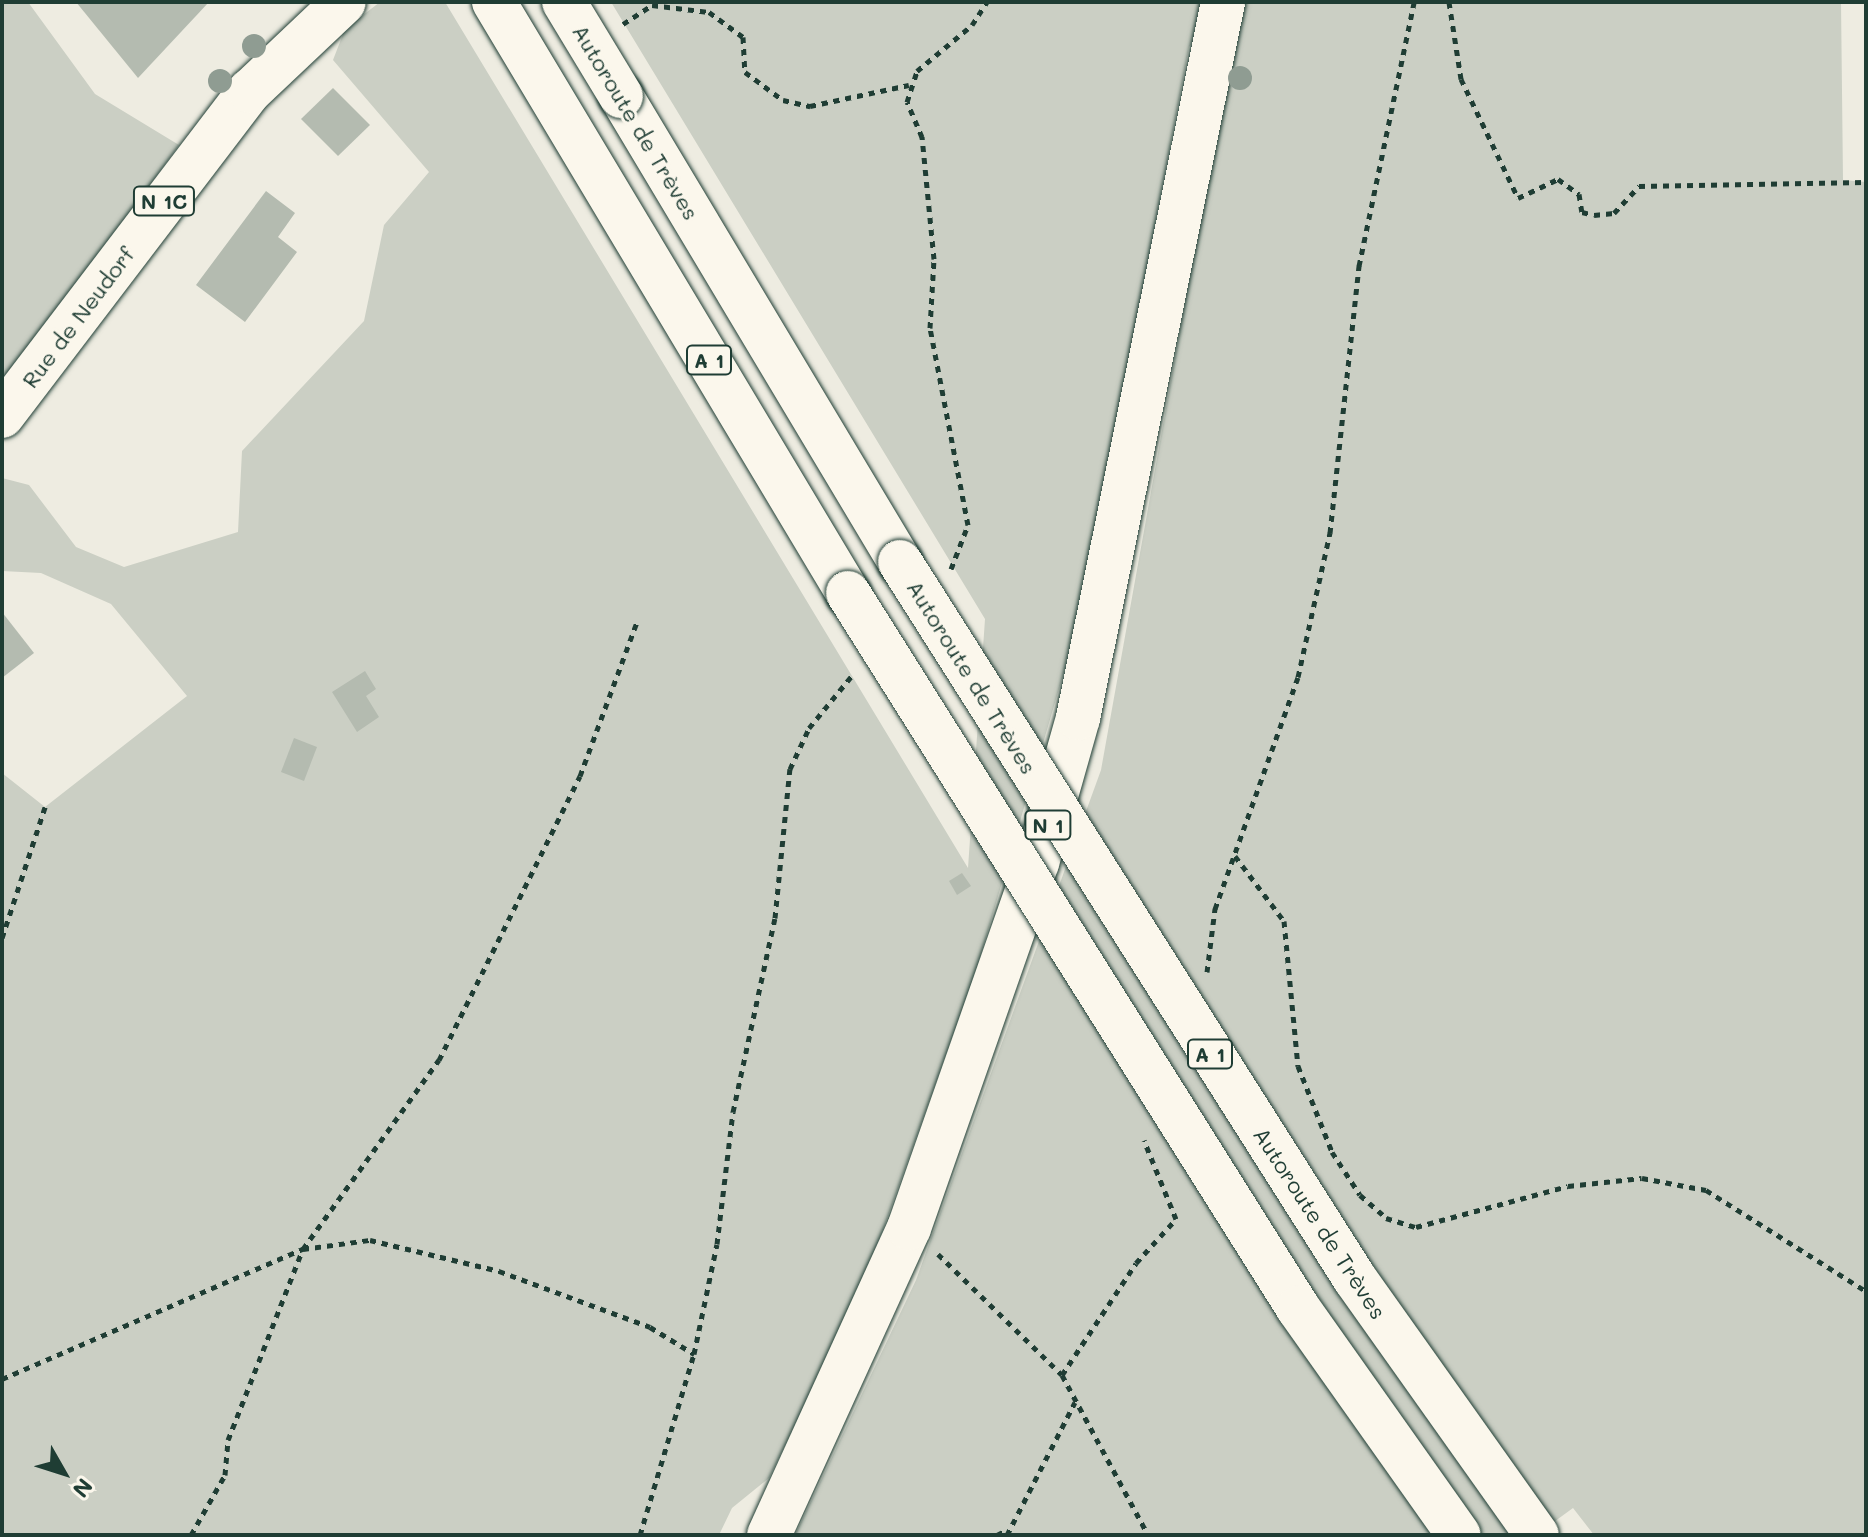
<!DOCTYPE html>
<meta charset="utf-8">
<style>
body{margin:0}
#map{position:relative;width:1868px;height:1537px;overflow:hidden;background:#eeece1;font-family:Mali,sans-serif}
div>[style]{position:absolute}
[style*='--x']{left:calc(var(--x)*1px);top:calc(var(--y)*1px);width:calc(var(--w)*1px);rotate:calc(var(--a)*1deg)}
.green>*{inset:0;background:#cbcfc4}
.building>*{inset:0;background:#b4bbb0}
.path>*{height:5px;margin-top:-2.5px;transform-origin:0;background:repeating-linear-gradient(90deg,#1f3d34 0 6px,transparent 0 12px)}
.roads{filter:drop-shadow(0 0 2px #1f3d34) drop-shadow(0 0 2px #1f3d34)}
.major>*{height:44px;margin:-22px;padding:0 22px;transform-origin:22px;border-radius:22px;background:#fbf7ec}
.highway>*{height:44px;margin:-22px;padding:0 22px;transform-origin:22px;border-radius:22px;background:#fbf7ec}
.bridges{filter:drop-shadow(0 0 2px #1f3d34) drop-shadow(0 0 2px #1f3d34)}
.highway-bridge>*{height:44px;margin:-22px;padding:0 22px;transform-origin:22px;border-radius:22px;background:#fbf7ec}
.trees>*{width:24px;height:24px;margin:-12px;border-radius:50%;background:#8f9c92}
span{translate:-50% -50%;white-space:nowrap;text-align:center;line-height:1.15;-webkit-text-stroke:6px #fbf7ec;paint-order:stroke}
.shield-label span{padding:2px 6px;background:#fbf7ec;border:2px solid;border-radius:6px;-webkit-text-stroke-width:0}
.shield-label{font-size:20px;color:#1f3d34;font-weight:700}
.street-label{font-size:22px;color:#1f3d34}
.frame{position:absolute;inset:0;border:4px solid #1f3d34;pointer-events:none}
.north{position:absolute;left:24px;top:1433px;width:80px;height:80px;-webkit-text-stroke:6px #fbf7ec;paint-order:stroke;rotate:129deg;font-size:22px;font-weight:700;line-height:32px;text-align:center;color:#1f3d34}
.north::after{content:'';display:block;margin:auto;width:28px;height:36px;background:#1f3d34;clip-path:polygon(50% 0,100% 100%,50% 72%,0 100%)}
</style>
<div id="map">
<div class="green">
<div style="clip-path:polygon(2px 2px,28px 2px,95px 94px,179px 145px,2px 388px)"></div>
<div style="clip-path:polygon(380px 2px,445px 2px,968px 868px,985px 619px,611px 2px,1205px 2px,1200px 33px,1189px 47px,1079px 621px,976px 971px,862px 1288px,769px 1478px,732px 1508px,719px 1535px,2px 1535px,2px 773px,45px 807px,187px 696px,111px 604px,41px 573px,2px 571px,2px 478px,29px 485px,76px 547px,124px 567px,238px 532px,242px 451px,364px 321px,384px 225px,429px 172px,333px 60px,345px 29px)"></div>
<div style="clip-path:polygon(1239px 2px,1841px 2px,1843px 180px,1866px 182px,1866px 1535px,1594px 1535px,1573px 1508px,1536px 1535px,795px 1535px,916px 1280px,1101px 770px)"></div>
</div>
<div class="building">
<div style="clip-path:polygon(76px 2px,209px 2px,138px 78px)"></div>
<div style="clip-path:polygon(333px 88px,370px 125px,338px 156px,301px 119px)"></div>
<div style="clip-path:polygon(266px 191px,295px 213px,278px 237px,297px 252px,245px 322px,196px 285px)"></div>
<div style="clip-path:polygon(2px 612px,34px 653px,2px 678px)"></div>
<div style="clip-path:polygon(365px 671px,376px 689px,366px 696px,379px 717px,357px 732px,332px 692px)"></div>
<div style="clip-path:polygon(294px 738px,317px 747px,304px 781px,281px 772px)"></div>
<div style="clip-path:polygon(962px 873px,971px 886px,957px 895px,949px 881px)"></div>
</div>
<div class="path">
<div style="--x:1449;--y:2;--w:78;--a:81.1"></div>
<div style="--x:1461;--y:79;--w:132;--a:64.4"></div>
<div style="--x:1518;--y:198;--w:44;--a:-25.4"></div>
<div style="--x:1558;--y:179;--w:26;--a:36"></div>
<div style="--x:1579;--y:194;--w:18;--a:81"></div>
<div style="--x:1582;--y:212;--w:12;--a:14"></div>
<div style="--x:1594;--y:215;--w:20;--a:-6"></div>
<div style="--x:1614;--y:213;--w:37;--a:-47"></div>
<div style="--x:1639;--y:186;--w:227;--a:-1"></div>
<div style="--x:623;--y:24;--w:35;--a:-33"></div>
<div style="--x:652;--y:5;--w:57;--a:7"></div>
<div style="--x:709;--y:12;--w:42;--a:36.3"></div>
<div style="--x:743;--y:37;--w:35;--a:87"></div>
<div style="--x:745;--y:72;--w:47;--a:36.4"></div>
<div style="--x:783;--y:100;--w:28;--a:13"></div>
<div style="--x:810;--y:106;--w:101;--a:-12"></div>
<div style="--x:951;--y:569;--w:47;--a:-68.9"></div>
<div style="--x:968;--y:525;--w:201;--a:-100.9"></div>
<div style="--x:930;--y:328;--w:69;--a:-86.7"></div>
<div style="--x:934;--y:259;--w:123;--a:-95.6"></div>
<div style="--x:922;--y:137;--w:38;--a:-113"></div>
<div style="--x:907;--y:102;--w:33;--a:-72"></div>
<div style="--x:917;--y:71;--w:72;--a:-39.9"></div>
<div style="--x:972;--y:25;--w:27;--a:-57"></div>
<div style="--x:1235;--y:856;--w:81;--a:53"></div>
<div style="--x:1284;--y:921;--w:146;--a:84.5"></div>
<div style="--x:1298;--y:1066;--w:92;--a:68.4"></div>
<div style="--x:1332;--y:1152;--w:51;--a:56.9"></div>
<div style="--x:1360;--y:1195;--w:35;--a:41"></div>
<div style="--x:1386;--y:1218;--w:31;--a:17"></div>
<div style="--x:1416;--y:1227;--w:157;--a:-15.1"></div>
<div style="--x:1568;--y:1186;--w:74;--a:-6.2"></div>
<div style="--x:1642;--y:1178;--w:65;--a:10.6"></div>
<div style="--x:1706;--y:1190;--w:189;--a:32.3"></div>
<div style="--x:2;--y:938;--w:138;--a:-71.8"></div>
<div style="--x:1207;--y:972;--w:64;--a:-82.8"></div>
<div style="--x:1215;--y:909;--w:246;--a:-70.3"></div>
<div style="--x:1298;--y:677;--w:148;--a:-77.5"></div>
<div style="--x:1330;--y:533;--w:269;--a:-83.8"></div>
<div style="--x:1359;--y:266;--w:270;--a:-78.2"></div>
<div style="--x:938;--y:1254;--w:173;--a:44.3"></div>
<div style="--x:1062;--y:1375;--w:182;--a:61.7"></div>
<div style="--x:1062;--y:1375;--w:134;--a:-56.5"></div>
<div style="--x:1136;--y:1263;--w:59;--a:-47.7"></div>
<div style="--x:1176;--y:1219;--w:85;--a:-112.1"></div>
<div style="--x:2;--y:1379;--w:328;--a:-23.4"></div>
<div style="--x:303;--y:1249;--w:68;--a:-7.7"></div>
<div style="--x:370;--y:1240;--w:133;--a:13.5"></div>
<div style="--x:499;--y:1271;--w:161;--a:20.3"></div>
<div style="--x:650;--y:1327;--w:52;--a:31.5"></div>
<div style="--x:191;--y:1535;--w:69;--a:-60.5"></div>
<div style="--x:225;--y:1475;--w:35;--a:-85"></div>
<div style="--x:228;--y:1440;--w:205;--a:-68.6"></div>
<div style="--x:303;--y:1249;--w:233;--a:-54.3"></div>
<div style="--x:439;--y:1060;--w:317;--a:-63.6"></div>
<div style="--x:580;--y:776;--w:164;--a:-69.7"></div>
<div style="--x:640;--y:1535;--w:189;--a:-73.4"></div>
<div style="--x:694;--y:1354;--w:112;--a:-78.2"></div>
<div style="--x:717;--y:1244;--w:133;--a:-83.1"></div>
<div style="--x:733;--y:1112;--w:198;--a:-77.8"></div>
<div style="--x:775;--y:918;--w:150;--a:-84.3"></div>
<div style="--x:790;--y:769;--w:45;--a:-65.1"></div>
<div style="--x:809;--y:728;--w:71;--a:-50.7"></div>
<div style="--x:997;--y:1535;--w:11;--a:-27"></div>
<div style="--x:1007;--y:1535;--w:149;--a:-62.9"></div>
</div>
<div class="roads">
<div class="major">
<div style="--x:2;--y:416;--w:409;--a:-52.7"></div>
<div style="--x:250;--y:91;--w:129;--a:-43.4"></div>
<div style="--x:769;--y:1535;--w:337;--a:-65.5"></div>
<div style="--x:909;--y:1228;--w:387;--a:-70.7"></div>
<div style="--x:1037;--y:863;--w:151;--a:-74.2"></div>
<div style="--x:1078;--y:718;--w:731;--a:-78.55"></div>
</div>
<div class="highway">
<div style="--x:494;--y:2;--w:689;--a:59.08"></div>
<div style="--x:621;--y:96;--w:543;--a:59.09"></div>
</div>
</div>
<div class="bridges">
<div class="highway-bridge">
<div style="--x:564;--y:2;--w:110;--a:58.8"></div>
<div style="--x:900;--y:562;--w:849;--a:57.6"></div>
<div style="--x:1355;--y:1279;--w:314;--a:54.6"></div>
<div style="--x:848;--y:593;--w:845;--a:57.81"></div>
<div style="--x:1298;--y:1308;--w:278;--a:54.7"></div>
</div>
</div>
<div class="trees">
<div style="left:254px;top:46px"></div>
<div style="left:1240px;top:78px"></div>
<div style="left:220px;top:81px"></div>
</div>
<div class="shield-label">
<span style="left:164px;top:201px">N 1C</span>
<span style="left:709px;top:360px">A 1</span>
<span style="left:1048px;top:825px">N 1</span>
<span style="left:1210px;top:1054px">A 1</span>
</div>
<div class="street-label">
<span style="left:636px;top:122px;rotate:59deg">Autoroute de Trèves</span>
<span style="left:78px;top:317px;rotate:-53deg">Rue de Neudorf</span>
<span style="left:972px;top:677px;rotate:58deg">Autoroute de Trèves</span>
<span style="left:1320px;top:1223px;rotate:57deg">Autoroute de Trèves</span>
</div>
<div class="frame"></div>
<div class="north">N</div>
</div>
